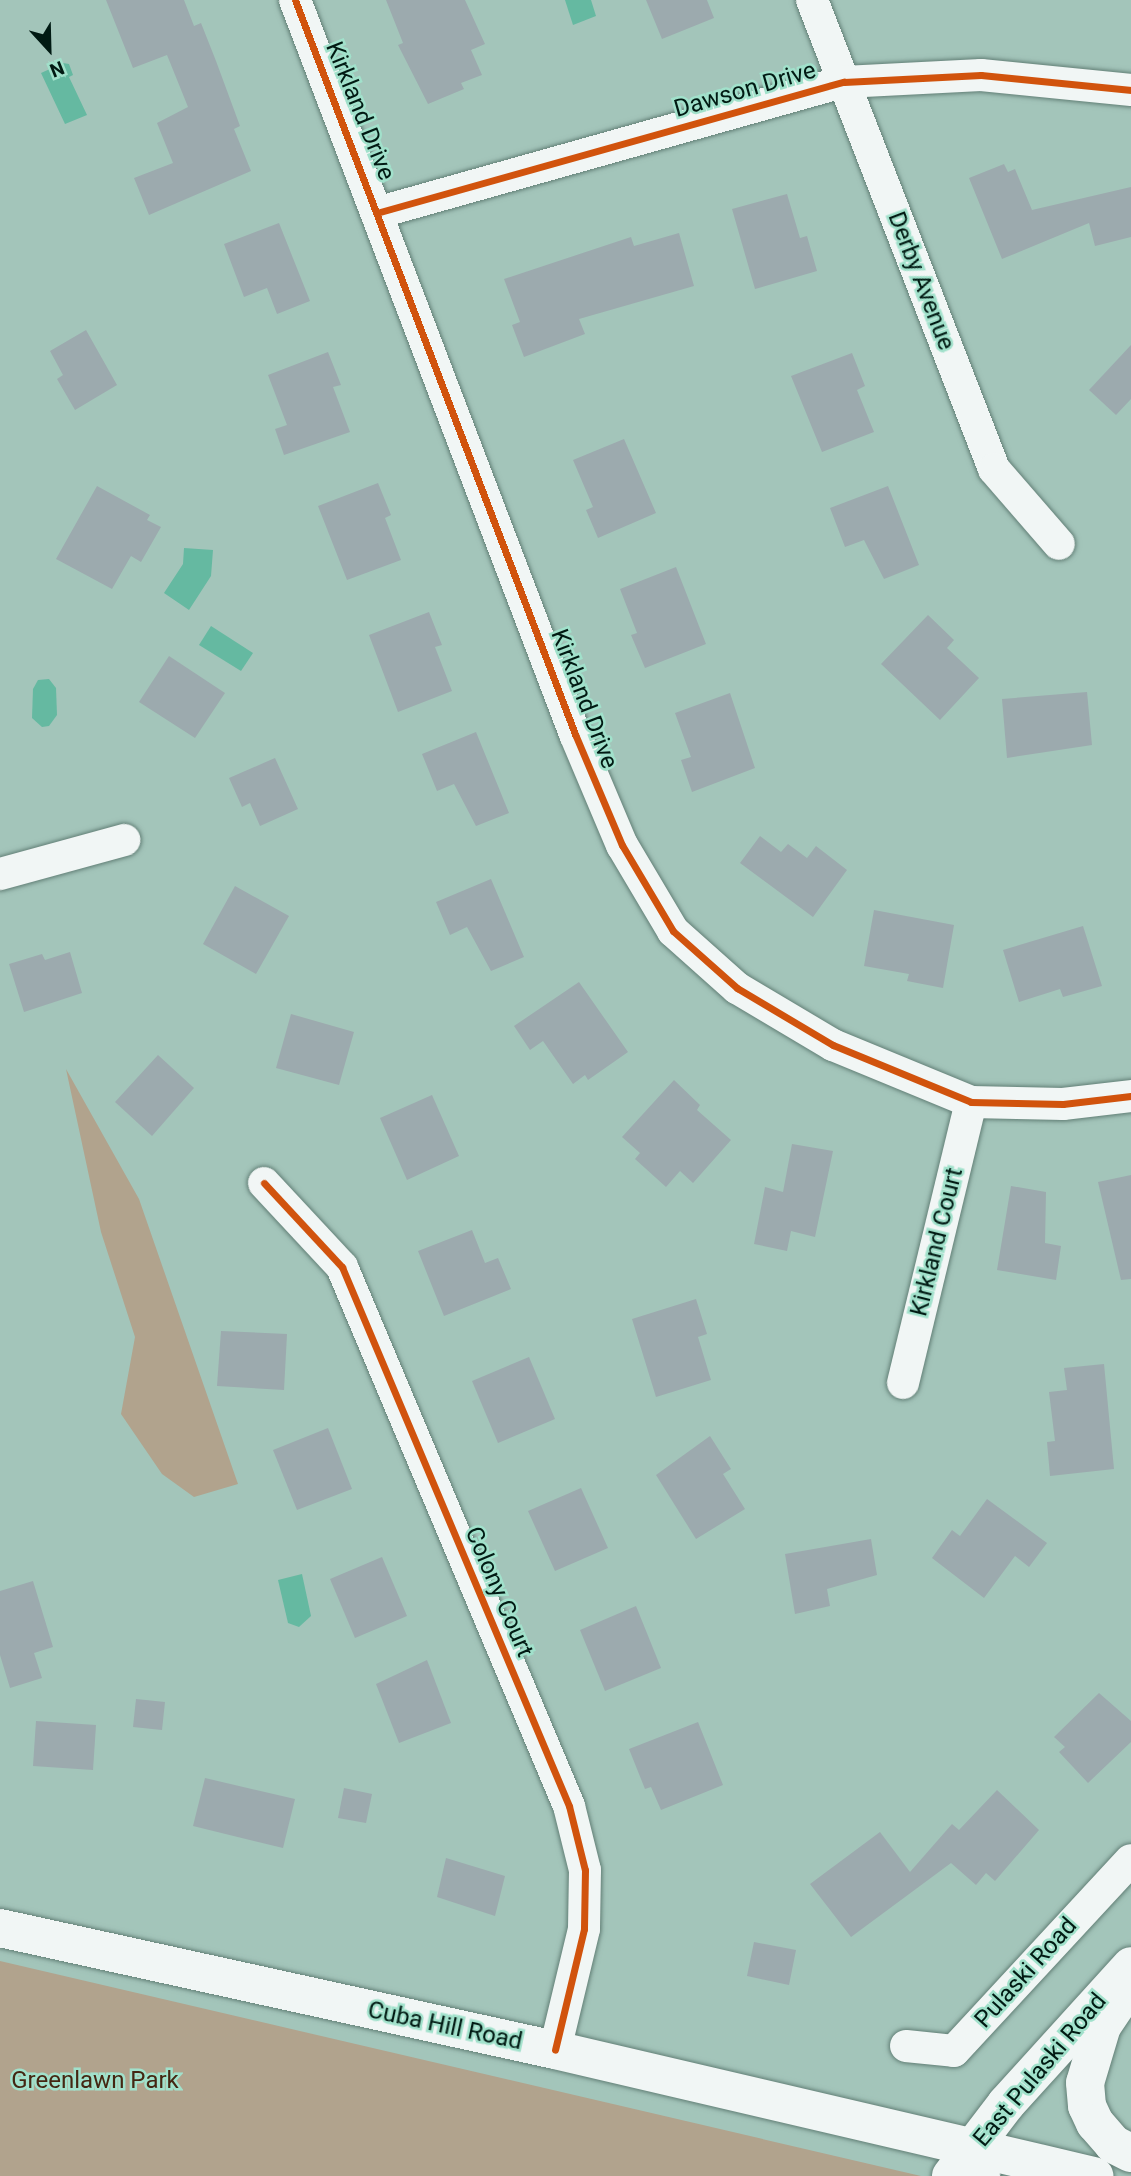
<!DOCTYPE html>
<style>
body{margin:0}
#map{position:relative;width:1131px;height:2176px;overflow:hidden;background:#a3c5ba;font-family:Roboto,sans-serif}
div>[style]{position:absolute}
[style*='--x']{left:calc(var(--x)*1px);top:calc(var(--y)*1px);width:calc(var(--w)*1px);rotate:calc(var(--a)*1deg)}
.green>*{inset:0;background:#b1a38d}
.water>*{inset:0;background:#65b9a1}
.building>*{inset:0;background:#9caaae}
.roads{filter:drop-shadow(0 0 2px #627f76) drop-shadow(0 0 2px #627f76)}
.street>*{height:32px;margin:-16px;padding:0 16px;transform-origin:16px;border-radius:16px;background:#f1f6f5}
.secondary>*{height:38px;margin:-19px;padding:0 19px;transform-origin:19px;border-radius:19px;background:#f1f6f5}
.cycleway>*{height:7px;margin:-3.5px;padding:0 3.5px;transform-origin:3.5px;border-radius:3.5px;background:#d1530d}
span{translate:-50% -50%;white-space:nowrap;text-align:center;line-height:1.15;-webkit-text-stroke:5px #a1e1cb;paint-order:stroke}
.street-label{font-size:24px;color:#011a13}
.park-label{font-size:24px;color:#442612}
.north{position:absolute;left:14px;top:14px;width:70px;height:70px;-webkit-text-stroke:5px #a1e1cb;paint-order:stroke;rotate:158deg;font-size:19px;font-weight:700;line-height:28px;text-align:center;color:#011a13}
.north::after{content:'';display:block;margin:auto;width:24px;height:32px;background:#011a13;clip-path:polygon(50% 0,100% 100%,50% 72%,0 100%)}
</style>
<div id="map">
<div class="green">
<div style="clip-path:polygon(66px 1069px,139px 1199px,238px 1484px,194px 1497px,162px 1474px,121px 1414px,135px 1337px,101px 1232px)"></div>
<div style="clip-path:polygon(0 1961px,921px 2176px,0 2176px)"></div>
</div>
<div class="water">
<div style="clip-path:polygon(565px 0,591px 0,596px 16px,573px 25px)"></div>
<div style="clip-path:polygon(63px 63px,69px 64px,73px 75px,69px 77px,87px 115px,65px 124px,41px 73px)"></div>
<div style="clip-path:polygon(184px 548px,213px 550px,211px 576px,189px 610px,164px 593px,183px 564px)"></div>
<div style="clip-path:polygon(211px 626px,253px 653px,241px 671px,199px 645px)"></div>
<div style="clip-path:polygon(49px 679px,56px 688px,57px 715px,49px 726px,42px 727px,32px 718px,33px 689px,38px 680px)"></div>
<div style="clip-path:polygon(302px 1574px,311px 1616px,299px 1627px,288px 1623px,278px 1580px)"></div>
</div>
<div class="building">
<div style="clip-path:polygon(106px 0,184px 0,194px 26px,201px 23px,216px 61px,240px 126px,234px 129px,251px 171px,149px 215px,134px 178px,173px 163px,157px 123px,188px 107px,167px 55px,133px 68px)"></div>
<div style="clip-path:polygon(386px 0,465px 0,485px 44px,471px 50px,482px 75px,461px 83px,464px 89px,428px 104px,398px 45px,403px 43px)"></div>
<div style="clip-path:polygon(646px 0,707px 0,714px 18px,662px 39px)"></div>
<div style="clip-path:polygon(1004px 164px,1008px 172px,1015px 169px,1032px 210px,1131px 187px,1131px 237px,1095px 246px,1089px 223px,1002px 259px,969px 178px)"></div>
<div style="clip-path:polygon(787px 194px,800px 238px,807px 236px,817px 271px,755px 289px,732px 209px)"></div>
<div style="clip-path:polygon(279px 223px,310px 301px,277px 314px,267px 288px,244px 297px,224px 244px)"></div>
<div style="clip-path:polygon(679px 233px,694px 286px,579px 319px,585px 334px,524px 357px,512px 325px,520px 322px,504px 279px,631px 237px,634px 246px)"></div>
<div style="clip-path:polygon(86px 330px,117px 385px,75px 410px,57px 379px,63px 375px,50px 351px)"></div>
<div style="clip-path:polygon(1131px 345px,1131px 399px,1116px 415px,1089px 390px)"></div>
<div style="clip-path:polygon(328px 352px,341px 385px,333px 387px,350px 432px,284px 455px,275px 429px,287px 425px,268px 375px)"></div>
<div style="clip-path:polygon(852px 353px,865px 386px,857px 390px,874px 432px,822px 452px,791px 376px)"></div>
<div style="clip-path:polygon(624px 439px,656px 513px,598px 538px,586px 510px,593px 507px,573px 460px)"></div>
<div style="clip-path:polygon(378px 483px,391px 515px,385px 518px,401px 560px,347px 580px,318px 506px)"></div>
<div style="clip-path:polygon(97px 486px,150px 515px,147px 520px,161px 527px,141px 562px,131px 556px,112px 589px,56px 559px)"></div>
<div style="clip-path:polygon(888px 486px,919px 565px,884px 579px,864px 540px,845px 547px,830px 508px)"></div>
<div style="clip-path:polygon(676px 567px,706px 644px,645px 668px,631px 635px,637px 633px,620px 589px)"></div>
<div style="clip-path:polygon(429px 612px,442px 645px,435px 647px,452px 691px,398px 712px,369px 635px)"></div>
<div style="clip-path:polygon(928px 615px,954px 640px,947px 648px,979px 678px,940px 720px,881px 664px)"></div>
<div style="clip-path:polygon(169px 656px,225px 693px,195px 738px,139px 702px)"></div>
<div style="clip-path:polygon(1087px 692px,1092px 745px,1007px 758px,1002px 699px)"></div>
<div style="clip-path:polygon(730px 693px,755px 768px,692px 792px,681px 760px,691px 757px,675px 713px)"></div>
<div style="clip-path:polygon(476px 732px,509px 813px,476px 826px,454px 784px,437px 791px,422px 754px)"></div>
<div style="clip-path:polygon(275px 758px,298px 809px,260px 826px,250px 803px,242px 807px,229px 778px)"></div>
<div style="clip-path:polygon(760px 836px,781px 852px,788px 844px,807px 858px,816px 846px,847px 870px,813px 917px,740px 863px)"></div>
<div style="clip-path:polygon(491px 879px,524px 957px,491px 971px,467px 927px,450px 935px,436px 902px)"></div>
<div style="clip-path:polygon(235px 886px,289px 916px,256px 974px,203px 944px)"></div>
<div style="clip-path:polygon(874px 910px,954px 925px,943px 988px,907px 981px,909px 974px,864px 966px)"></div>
<div style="clip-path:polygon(1083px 926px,1102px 986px,1063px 997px,1060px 989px,1019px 1002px,1003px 950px)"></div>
<div style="clip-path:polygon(70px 952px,82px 993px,24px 1012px,9px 964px,42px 954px,45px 960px)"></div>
<div style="clip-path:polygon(579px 982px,628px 1052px,588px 1080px,585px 1075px,573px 1084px,543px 1041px,530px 1050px,514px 1026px)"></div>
<div style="clip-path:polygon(291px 1014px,354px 1032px,339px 1085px,276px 1068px)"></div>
<div style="clip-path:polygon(158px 1055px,194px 1088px,152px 1136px,115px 1102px)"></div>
<div style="clip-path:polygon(674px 1080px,700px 1105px,697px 1110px,731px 1140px,693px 1183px,680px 1171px,666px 1187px,635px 1159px,640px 1153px,622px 1137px)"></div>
<div style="clip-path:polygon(432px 1095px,459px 1156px,407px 1180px,380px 1118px)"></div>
<div style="clip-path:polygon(792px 1144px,833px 1151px,815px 1237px,791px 1231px,787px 1251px,754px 1244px,765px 1187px,783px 1192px)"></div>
<div style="clip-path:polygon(1131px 1175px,1131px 1279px,1121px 1280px,1098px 1182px)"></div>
<div style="clip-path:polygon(1011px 1186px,1046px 1192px,1045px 1243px,1061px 1246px,1056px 1280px,997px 1270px)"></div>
<div style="clip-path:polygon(472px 1230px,485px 1263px,498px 1258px,511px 1289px,444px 1316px,418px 1251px)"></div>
<div style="clip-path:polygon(696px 1299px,707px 1334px,698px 1337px,711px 1380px,656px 1397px,632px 1319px)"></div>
<div style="clip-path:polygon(221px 1331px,287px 1334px,284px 1390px,217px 1386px)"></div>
<div style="clip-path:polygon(529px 1357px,555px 1419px,498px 1443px,472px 1381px)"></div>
<div style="clip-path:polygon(1104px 1364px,1114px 1469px,1050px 1476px,1047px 1442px,1055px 1441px,1049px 1392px,1067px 1390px,1064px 1368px)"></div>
<div style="clip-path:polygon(328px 1428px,352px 1489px,297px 1510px,273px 1450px)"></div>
<div style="clip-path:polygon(710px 1436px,731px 1469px,723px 1474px,745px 1509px,696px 1539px,656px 1475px)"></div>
<div style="clip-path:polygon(581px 1488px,608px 1548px,555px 1571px,528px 1511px)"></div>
<div style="clip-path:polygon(987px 1499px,1047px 1543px,1029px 1567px,1015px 1556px,984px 1598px,932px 1558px,952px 1530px,960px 1536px)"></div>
<div style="clip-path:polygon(871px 1539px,877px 1575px,827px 1589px,830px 1606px,795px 1614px,785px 1554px)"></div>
<div style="clip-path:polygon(382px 1557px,407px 1616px,355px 1638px,330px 1579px)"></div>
<div style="clip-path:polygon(33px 1581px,53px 1647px,34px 1653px,42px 1678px,10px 1688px,0 1655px,0 1591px)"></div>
<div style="clip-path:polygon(636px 1606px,661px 1668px,605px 1691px,580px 1630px)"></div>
<div style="clip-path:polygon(427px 1660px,451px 1723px,399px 1743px,376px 1684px)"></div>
<div style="clip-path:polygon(1099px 1693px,1131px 1721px,1131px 1742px,1088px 1783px,1059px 1752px,1065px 1747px,1054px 1737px)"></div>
<div style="clip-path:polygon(136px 1699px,165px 1702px,162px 1730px,133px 1727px)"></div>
<div style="clip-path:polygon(36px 1721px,96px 1725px,93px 1770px,33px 1766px)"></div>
<div style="clip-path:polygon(698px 1722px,723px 1785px,661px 1810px,651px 1787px,645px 1789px,629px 1749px)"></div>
<div style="clip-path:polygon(205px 1778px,295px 1799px,283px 1848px,193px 1826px)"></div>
<div style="clip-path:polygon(344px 1788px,372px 1794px,366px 1823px,338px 1818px)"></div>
<div style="clip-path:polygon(997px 1790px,1039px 1830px,995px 1881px,986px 1873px,976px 1885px,951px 1863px,851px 1937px,810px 1884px,880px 1832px,910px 1872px,952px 1824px,959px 1830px)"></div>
<div style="clip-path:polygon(446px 1858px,505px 1876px,495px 1916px,437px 1897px)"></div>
<div style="clip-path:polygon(754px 1942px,796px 1950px,789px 1985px,747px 1976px)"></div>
</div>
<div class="roads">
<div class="street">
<div style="--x:295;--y:0;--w:786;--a:69.12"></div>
<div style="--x:575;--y:734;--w:121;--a:67.1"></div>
<div style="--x:622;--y:845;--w:100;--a:59.3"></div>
<div style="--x:673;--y:931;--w:86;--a:41.7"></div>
<div style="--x:737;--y:988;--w:112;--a:30.7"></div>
<div style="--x:833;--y:1045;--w:149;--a:22.4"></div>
<div style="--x:971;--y:1102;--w:92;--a:1.2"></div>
<div style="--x:1063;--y:1104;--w:68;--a:-6.7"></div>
<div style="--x:812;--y:0;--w:503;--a:68.79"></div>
<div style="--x:994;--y:469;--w:99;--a:49.1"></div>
<div style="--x:380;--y:212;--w:482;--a:-15.7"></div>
<div style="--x:844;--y:82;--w:137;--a:-2.9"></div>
<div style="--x:981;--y:75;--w:151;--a:5.7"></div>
<div style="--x:0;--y:874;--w:129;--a:-15.3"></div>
<div style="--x:264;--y:1183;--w:115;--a:47.1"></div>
<div style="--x:342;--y:1267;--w:585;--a:67.16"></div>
<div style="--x:569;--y:1806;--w:66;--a:76"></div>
<div style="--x:585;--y:1870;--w:59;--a:91"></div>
<div style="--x:584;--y:1929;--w:124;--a:103.5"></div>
<div style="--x:903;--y:1383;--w:289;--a:-76.4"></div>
<div style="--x:906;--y:2046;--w:48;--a:5.9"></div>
<div style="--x:954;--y:2051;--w:260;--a:-47.2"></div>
<div style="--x:974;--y:2148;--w:30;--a:70"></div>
</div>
<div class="secondary">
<div style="--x:0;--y:1928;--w:568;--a:12.4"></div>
<div style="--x:555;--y:2050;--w:554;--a:13.16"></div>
<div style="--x:1119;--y:2001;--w:30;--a:124"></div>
<div style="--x:1102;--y:2026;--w:59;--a:106.6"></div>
<div style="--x:1085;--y:2083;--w:23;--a:85"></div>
<div style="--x:1087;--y:2106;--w:19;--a:65"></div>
<div style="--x:1095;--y:2123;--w:28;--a:49"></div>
<div style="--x:1113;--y:2144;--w:20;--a:27"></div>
<div style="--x:951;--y:2176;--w:91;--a:-52.6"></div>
<div style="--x:1006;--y:2104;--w:186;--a:-47.8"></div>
</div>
</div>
<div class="cycleway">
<div style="--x:295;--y:0;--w:786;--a:69.12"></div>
<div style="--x:575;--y:734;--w:121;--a:67.1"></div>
<div style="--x:622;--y:845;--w:100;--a:59.3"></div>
<div style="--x:673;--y:931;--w:86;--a:41.7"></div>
<div style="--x:737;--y:988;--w:112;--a:30.7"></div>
<div style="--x:833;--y:1045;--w:149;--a:22.4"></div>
<div style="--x:971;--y:1102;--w:92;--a:1.2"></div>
<div style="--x:1063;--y:1104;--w:68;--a:-6.7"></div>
<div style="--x:380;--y:212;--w:482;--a:-15.7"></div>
<div style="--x:844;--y:82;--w:137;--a:-2.9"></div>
<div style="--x:981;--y:75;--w:151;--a:5.7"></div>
<div style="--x:264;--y:1183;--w:115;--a:47.1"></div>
<div style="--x:342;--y:1267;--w:585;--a:67.16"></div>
<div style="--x:569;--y:1806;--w:66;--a:76"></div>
<div style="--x:585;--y:1870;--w:59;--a:91"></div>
<div style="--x:584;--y:1929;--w:124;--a:103.5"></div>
</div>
<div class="street-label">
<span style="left:745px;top:90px;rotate:-16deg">Dawson Drive</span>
<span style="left:360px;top:111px;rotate:68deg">Kirkland Drive</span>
<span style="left:921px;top:281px;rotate:69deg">Derby Avenue</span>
<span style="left:584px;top:699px;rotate:69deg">Kirkland Drive</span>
<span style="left:937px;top:1242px;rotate:-76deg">Kirkland Court</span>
<span style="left:499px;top:1592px;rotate:67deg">Colony Court</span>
<span style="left:1026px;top:1973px;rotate:-48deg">Pulaski Road</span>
<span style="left:445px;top:2026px;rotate:12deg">Cuba Hill Road</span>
<span style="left:1040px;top:2070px;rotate:-50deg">East Pulaski Road</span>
</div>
<div class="park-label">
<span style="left:95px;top:2081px">Greenlawn Park</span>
</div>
<div class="north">N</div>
</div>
